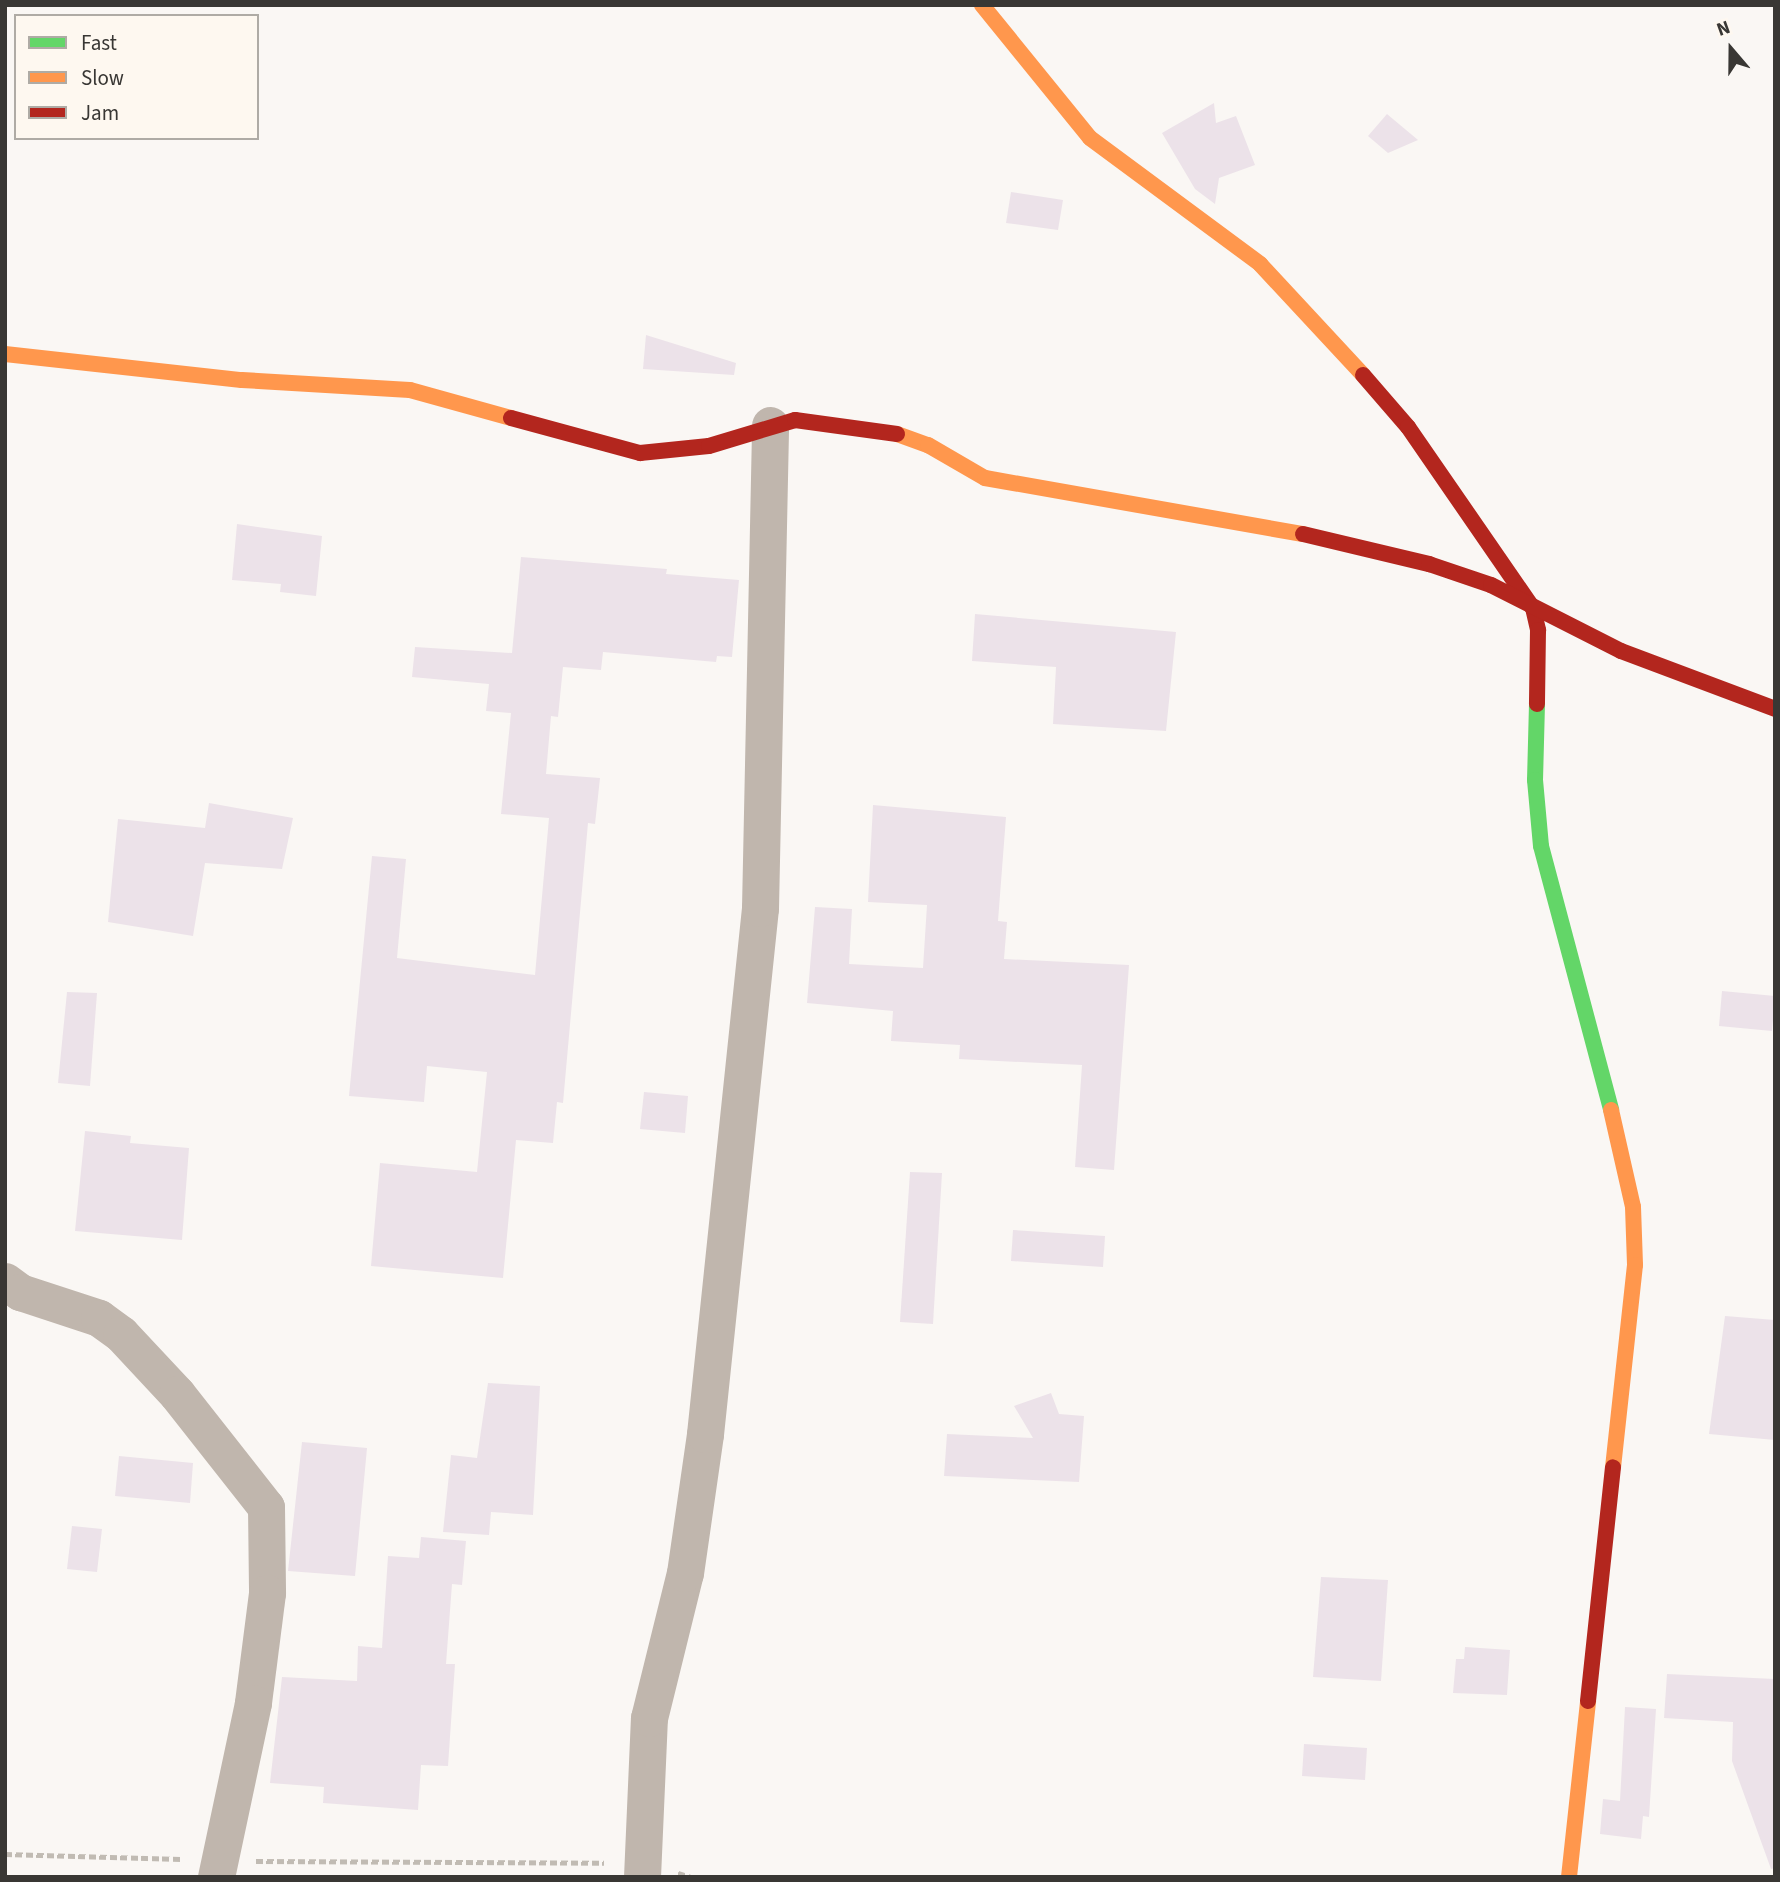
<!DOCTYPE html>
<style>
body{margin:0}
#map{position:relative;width:1780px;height:1882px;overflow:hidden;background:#faf7f4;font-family:"Source Sans 3",sans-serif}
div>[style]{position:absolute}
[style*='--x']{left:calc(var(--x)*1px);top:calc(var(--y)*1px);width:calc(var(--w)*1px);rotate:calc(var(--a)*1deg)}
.building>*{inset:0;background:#ece2e9}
.path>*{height:4.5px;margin-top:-2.25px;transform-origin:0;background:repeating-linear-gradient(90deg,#c1bbb3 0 7px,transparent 0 10.5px)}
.street>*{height:37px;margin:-18.5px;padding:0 18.5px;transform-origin:18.5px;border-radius:18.5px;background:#c0b6ad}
.fast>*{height:16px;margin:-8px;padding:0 8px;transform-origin:8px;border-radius:8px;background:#63d668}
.slow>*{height:16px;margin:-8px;padding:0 8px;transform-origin:8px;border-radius:8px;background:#ff974d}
.jam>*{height:16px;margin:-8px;padding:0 8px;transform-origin:8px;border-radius:8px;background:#b3261e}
span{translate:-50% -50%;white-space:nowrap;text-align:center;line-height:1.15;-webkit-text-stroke:7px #fef8f0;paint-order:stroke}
.frame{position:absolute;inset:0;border:7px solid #393734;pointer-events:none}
.legend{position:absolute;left:14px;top:14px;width:245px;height:126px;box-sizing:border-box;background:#fef8f0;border:2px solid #afaba5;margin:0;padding:9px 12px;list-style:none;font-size:21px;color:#393734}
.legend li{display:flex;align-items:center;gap:14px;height:35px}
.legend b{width:35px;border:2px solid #afaba5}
.north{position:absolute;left:1696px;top:14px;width:70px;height:70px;-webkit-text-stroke:5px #fef8f0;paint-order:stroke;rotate:340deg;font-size:19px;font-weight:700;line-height:28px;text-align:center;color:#393734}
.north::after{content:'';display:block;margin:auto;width:24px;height:32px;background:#393734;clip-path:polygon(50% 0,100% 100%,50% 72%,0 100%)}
</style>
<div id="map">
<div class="building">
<div style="clip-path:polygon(1214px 103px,1216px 123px,1236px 116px,1255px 165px,1219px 178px,1215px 204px,1195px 189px,1162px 133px)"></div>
<div style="clip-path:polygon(1387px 114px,1418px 140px,1388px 153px,1368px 136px)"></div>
<div style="clip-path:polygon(1011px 192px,1063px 200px,1058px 230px,1006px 223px)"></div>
<div style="clip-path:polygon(646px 335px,736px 363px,734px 375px,643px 369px)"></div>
<div style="clip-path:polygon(237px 524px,322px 536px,316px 596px,280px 592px,281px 584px,232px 580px)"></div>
<div style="clip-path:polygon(521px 557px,667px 569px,666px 574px,739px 580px,732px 657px,717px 656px,716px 662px,603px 652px,601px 670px,563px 667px,558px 717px,551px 716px,546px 774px,600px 778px,595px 824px,588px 823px,563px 1103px,557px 1102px,553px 1143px,516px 1140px,503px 1278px,371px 1266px,380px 1163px,477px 1172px,487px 1072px,427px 1066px,424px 1102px,349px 1096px,372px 856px,406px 859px,397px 958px,535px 975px,549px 818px,501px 814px,511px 713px,486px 711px,489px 684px,412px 677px,415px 647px,512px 653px)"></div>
<div style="clip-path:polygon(975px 614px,1176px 632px,1166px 731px,1053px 724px,1056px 667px,972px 661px)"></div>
<div style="clip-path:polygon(209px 803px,293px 818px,282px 869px,205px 863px,193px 936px,108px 922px,118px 819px,205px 828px)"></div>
<div style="clip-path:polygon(873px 805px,1006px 817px,998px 921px,1007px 922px,1004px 959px,1129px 965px,1114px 1170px,1075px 1167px,1082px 1065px,959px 1059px,960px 1045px,891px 1041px,893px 1011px,807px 1003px,815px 907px,852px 909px,849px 964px,923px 968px,927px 905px,868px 902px)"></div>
<div style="clip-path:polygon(1722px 991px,1775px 996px,1772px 1031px,1719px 1026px)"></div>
<div style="clip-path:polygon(67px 992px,97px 993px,90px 1086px,58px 1083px)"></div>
<div style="clip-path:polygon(644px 1092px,688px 1096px,685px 1133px,640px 1129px)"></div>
<div style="clip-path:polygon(85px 1131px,131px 1136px,130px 1143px,189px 1148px,182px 1240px,75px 1231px)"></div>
<div style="clip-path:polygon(910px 1172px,942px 1173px,933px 1324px,900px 1322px)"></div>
<div style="clip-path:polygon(1013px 1230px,1105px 1236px,1103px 1267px,1011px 1261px)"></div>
<div style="clip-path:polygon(1725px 1316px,1775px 1320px,1775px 1440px,1709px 1434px)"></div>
<div style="clip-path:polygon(488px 1383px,540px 1386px,533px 1515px,491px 1512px,489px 1535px,443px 1532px,451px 1455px,477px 1458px)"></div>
<div style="clip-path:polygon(1051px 1393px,1059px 1414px,1084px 1416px,1079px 1482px,944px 1476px,947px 1434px,1033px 1438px,1014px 1406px)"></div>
<div style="clip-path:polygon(302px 1442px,367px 1448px,355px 1576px,288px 1571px)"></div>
<div style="clip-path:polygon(119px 1456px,193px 1463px,190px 1503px,115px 1496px)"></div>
<div style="clip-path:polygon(72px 1526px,102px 1529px,97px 1572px,67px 1569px)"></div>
<div style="clip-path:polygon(421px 1537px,466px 1541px,462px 1585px,452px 1584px,446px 1664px,455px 1664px,448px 1766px,421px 1765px,418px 1810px,323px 1803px,324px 1787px,270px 1783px,282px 1677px,357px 1681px,358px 1646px,382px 1648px,388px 1556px,419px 1558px)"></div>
<div style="clip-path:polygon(1321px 1577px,1388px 1580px,1381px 1681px,1313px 1677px)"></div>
<div style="clip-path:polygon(1465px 1647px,1510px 1650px,1507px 1695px,1453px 1693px,1456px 1659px,1464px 1659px)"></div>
<div style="clip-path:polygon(1667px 1674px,1775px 1679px,1775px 1868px,1771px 1869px,1732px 1761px,1733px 1722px,1664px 1718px)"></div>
<div style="clip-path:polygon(1625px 1707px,1656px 1709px,1649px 1817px,1643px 1816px,1641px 1839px,1600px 1834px,1603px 1799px,1620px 1801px)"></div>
<div style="clip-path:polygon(1304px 1744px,1367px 1748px,1365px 1780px,1302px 1776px)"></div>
</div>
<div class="path">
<div style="--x:5;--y:1854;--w:176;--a:1.6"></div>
<div style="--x:256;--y:1861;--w:348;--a:0.3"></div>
<div style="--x:678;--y:1873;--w:14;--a:17"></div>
</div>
<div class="street">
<div style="--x:5;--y:1281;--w:19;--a:36"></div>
<div style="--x:20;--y:1292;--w:83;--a:18.2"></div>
<div style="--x:99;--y:1318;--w:27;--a:36"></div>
<div style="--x:121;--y:1334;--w:82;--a:47"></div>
<div style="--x:177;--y:1394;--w:144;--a:51.8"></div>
<div style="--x:266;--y:1507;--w:86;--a:89.3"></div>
<div style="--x:267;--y:1593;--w:111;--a:97.3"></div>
<div style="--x:253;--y:1703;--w:178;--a:102"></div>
<div style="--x:642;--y:1877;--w:159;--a:-87.5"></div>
<div style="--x:649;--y:1718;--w:149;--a:-76.1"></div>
<div style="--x:685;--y:1573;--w:140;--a:-81.8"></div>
<div style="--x:705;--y:1434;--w:529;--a:-84.03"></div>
<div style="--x:760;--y:908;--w:483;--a:-88.8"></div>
</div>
<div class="fast">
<div style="--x:1537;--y:704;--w:76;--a:91.5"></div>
<div style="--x:1535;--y:780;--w:66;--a:84.8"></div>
<div style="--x:1541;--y:846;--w:273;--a:75.1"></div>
</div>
<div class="slow">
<div style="--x:982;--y:5;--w:171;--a:50.9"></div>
<div style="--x:1090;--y:138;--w:212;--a:36.5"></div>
<div style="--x:1260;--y:264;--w:151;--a:47.1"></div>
<div style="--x:5;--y:354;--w:238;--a:6.3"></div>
<div style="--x:242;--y:380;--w:168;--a:3.4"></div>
<div style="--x:410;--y:390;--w:105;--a:15.5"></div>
<div style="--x:897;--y:434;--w:33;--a:20"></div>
<div style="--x:928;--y:445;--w:66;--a:30.1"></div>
<div style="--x:985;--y:478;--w:323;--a:10"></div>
<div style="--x:1611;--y:1110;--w:99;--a:77.2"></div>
<div style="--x:1633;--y:1207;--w:58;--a:88"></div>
<div style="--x:1635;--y:1265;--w:203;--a:96.2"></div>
<div style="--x:1569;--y:1877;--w:177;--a:-83.8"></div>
</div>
<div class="jam">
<div style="--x:1363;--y:375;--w:69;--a:49.1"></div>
<div style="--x:1408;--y:427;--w:220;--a:55.4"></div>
<div style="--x:1533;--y:608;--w:23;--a:77"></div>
<div style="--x:1538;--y:630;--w:74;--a:90.8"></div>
<div style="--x:511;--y:418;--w:134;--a:15.2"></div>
<div style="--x:640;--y:453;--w:69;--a:-5.8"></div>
<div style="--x:709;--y:446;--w:90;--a:-16.8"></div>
<div style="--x:795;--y:420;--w:103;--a:7.8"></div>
<div style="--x:1303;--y:534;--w:130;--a:13.4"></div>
<div style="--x:1429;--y:564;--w:65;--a:18.7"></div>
<div style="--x:1491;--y:585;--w:146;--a:26.9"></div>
<div style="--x:1621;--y:651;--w:165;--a:20.6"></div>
<div style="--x:1588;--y:1701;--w:235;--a:-83.9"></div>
</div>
<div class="frame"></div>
<ul class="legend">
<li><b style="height:9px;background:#63d668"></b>Fast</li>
<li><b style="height:9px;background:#ff974d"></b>Slow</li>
<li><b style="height:9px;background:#b3261e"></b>Jam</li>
</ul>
<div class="north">N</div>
</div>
